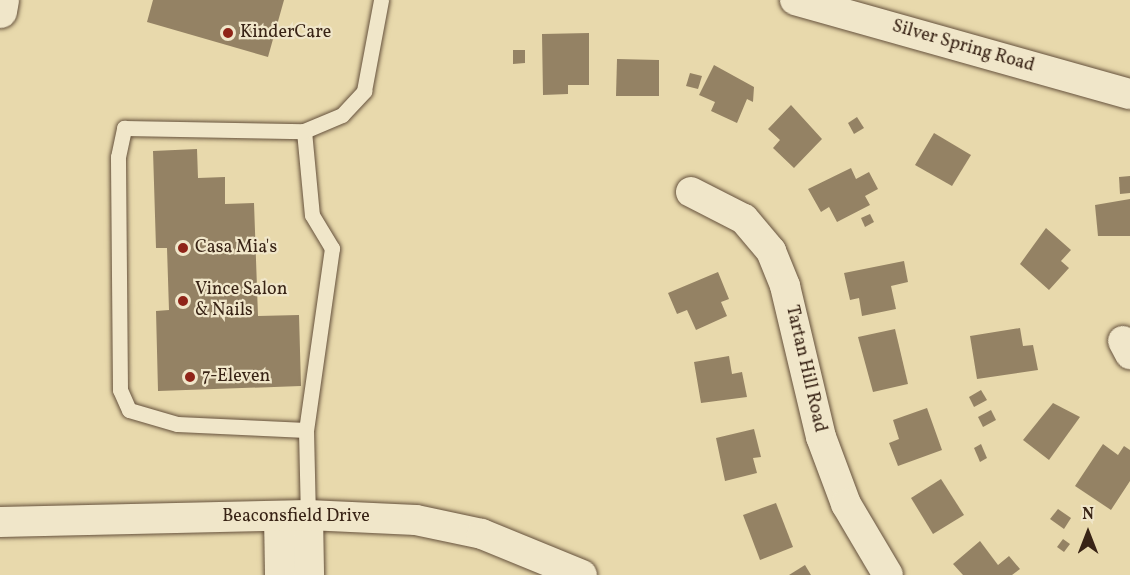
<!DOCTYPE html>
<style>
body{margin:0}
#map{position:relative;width:1130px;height:575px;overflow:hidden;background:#e8d9ac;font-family:Vollkorn,serif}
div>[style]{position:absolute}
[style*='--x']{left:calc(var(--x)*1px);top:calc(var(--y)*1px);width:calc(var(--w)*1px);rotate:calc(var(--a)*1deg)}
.building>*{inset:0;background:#948264}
.roads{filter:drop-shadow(0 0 2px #65513c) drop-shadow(0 0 2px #65513c)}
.service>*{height:15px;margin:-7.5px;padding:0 7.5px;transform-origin:7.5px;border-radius:7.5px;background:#f0e6c9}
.minor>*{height:30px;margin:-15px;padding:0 15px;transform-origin:15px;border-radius:15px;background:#f0e6c9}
.secondary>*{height:33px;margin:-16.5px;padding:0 16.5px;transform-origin:16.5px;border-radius:16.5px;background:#f0e6c9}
.dots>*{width:16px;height:16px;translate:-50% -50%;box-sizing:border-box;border:3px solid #f0e6c9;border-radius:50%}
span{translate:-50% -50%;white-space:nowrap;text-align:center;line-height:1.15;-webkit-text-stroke:4.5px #f0e6c9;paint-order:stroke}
.poi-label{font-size:18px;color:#392416}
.left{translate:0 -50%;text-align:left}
.street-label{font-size:18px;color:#392416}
.north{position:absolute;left:1058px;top:503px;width:60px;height:60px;-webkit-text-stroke:4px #f0e6c9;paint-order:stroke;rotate:0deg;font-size:16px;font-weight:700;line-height:24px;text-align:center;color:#392416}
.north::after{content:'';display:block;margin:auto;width:21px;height:27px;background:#392416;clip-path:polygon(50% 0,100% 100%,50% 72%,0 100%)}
</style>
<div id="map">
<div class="building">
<div style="clip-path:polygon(153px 0,284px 0,268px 57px,147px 22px)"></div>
<div style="clip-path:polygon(589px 33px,589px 85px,568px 85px,568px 94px,543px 95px,542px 34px)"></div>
<div style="clip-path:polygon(513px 50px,525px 50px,525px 63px,513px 64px)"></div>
<div style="clip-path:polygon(617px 59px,659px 60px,659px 96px,616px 96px)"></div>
<div style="clip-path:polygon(714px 65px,754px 87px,753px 102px,747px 99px,737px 123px,711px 111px,715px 102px,699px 95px)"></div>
<div style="clip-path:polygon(690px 73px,702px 76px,698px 89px,686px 86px)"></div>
<div style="clip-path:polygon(791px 105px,822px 139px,794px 168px,773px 148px,780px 140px,768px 129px)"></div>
<div style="clip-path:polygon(857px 117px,864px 128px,854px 134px,848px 123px)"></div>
<div style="clip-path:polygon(934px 133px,971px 155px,952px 186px,915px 165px)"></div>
<div style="clip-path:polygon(197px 149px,198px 178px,225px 177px,225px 204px,254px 203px,258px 316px,299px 315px,301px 386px,158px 391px,156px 311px,169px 310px,167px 248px,156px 248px,153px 151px)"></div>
<div style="clip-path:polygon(851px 168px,856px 179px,869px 172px,878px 189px,865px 196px,870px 205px,837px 222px,829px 207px,821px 212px,808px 189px)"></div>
<div style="clip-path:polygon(1130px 176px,1130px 193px,1120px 194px,1119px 177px)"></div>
<div style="clip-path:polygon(1130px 199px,1130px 236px,1098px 236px,1095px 205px)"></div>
<div style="clip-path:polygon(870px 214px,874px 222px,865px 227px,861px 218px)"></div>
<div style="clip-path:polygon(1046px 228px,1071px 250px,1061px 261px,1069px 268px,1049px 290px,1020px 264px)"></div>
<div style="clip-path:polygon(904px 261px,908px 282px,891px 286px,896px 309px,862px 316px,859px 298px,850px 300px,844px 273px)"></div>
<div style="clip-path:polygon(718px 272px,729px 299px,721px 302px,727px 316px,696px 330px,687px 310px,677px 314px,668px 293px)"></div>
<div style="clip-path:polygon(1020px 328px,1023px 346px,1033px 345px,1038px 370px,977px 379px,970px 336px)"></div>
<div style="clip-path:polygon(895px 329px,908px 384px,873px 392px,858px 337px)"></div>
<div style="clip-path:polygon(729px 356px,732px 374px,742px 372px,747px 397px,701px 403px,694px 362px)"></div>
<div style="clip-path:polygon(981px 390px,987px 400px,974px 407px,969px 397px)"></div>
<div style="clip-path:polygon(1053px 403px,1080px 417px,1049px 460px,1023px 440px)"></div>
<div style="clip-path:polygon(927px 408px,942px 450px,898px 466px,889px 443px,899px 439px,893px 420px)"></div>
<div style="clip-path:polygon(991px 410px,996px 420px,983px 427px,978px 417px)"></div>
<div style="clip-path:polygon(754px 429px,761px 457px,753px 458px,757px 473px,725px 481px,716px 438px)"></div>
<div style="clip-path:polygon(981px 444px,987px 458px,980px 462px,974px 448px)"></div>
<div style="clip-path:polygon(1103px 444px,1118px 455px,1124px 446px,1130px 450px,1130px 481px,1111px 510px,1075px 486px)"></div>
<div style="clip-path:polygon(941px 479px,964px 515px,933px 534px,911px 498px)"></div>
<div style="clip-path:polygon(776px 503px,793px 547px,760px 560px,743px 515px)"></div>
<div style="clip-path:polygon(1058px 509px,1071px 518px,1064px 529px,1050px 519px)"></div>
<div style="clip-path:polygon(1063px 539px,1070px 544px,1064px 552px,1057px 547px)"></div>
<div style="clip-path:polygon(980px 541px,998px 565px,1009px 556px,1020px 569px,1012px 575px,963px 575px,953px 564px)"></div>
<div style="clip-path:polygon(805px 565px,811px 575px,789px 575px)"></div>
</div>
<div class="roads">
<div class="service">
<div style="--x:304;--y:131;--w:84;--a:84.6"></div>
<div style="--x:312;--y:215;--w:39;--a:59"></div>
<div style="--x:332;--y:248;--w:184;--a:98.1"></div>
<div style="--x:306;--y:430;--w:85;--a:88.7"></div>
<div style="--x:306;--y:430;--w:129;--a:-177.3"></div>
<div style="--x:177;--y:424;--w:50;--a:-163.7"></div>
<div style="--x:129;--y:410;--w:22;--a:-114"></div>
<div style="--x:120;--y:390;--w:233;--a:-90.5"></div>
<div style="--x:118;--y:157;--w:30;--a:-78"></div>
<div style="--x:124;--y:128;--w:180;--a:1"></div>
<div style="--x:304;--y:131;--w:41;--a:-22.8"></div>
<div style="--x:342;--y:115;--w:33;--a:-47"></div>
<div style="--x:364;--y:91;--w:93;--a:-79.4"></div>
</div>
<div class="minor">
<div style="--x:795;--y:0;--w:348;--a:15.7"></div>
<div style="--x:691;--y:192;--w:59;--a:27"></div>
<div style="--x:744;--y:219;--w:42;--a:49.8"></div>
<div style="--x:771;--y:251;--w:38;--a:68"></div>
<div style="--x:785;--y:286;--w:155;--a:76.6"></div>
<div style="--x:821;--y:437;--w:72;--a:69.5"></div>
<div style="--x:846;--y:504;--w:82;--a:59.4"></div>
<div style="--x:1123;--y:341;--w:15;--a:62"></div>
<div style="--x:308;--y:515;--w:60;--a:89"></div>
<div style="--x:279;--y:516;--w:59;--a:89"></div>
<div style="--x:0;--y:522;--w:308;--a:-1.3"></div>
<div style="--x:308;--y:515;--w:108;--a:2.7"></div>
<div style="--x:416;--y:520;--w:67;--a:12"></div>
<div style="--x:482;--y:534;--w:108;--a:22.3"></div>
</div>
<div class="secondary">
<div style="--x:0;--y:11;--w:11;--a:-80"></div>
</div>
</div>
<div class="dots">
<div style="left:228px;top:33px;background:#8f2418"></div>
<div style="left:183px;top:248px;background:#8f2418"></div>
<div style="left:183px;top:301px;background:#8f2418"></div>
<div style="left:190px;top:377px;background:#8f2418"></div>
</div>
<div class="poi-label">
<span class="left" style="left:240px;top:33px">KinderCare</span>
<span class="left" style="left:195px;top:248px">Casa Mia's</span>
<span class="left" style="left:195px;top:301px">Vince Salon<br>&amp; Nails</span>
<span class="left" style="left:202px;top:377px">7-Eleven</span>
</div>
<div class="street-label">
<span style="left:963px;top:47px;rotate:16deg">Silver Spring Road</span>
<span style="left:805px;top:369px;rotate:77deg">Tartan Hill Road</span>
<span style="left:296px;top:517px">Beaconsfield Drive</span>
</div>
<div class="north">N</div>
</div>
